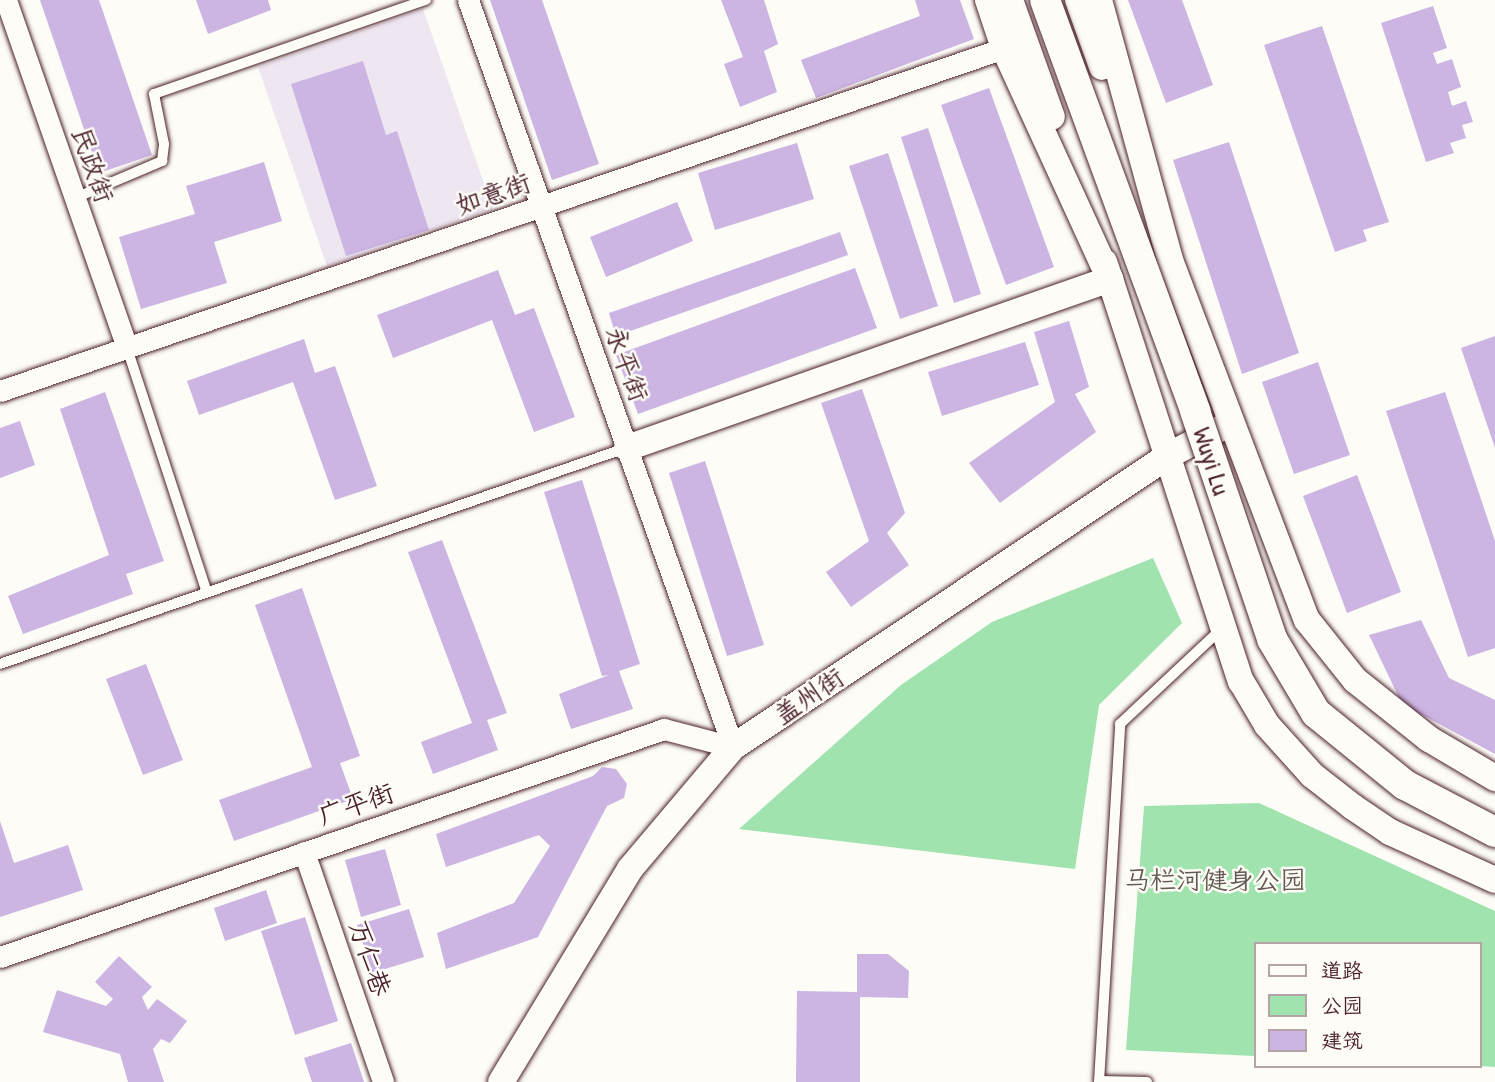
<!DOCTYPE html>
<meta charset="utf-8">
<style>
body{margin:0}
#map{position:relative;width:1495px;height:1082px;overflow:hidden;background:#fdfcf7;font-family:"Patrick Hand","LXGW WenKai TC",sans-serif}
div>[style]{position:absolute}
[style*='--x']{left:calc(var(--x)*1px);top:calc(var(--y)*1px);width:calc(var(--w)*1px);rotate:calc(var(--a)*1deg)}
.built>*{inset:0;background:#eee6f1}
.green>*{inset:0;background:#a0e3ae}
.building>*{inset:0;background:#ccb4e3}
.roads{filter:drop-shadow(0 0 2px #4a1f2b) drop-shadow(0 0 2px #4a1f2b)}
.service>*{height:10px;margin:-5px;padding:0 5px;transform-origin:5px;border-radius:5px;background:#fdfcf7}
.minor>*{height:21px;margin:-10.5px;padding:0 10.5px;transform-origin:10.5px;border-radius:10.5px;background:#fdfcf7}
.tertiary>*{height:26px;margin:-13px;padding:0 13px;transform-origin:13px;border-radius:13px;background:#fdfcf7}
.bridges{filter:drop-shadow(0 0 2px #4a1f2b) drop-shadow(0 0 2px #4a1f2b)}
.secondary-bridge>*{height:30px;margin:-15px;padding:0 15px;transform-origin:15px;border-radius:15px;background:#fdfcf7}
span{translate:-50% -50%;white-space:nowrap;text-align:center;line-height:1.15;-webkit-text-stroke:5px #fdfcf7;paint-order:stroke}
.street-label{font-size:26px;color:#4a1f2b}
.park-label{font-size:26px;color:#645a52}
.legend{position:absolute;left:1254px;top:942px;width:228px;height:126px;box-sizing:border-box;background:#fdfcf7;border:2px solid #b5a4a5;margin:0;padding:9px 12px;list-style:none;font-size:21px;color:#4a1f2b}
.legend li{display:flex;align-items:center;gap:14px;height:35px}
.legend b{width:35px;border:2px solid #b5a4a5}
</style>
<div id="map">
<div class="built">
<div style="clip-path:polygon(423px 9px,493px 209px,327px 266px,258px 67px)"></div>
</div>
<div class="green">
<div style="clip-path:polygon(1153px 558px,1182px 623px,1099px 705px,1075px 869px,739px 829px,901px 685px,992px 622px)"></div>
<div style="clip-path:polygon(1259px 803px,1495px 911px,1495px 1067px,1479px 1066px,1479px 944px,1255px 944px,1255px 1056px,1126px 1050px,1144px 806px)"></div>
</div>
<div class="building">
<div style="clip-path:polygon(40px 0,99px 0,152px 155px,99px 173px)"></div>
<div style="clip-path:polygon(196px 0,268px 0,271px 10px,208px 34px)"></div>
<div style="clip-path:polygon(490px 0,542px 0,599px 164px,552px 180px)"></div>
<div style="clip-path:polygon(721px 0,764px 0,778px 44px,764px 51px,777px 92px,740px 107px,724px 64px,743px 57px)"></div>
<div style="clip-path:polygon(915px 0,960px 0,974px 39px,816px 98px,801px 60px,920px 16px)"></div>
<div style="clip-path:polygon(1128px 0,1182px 0,1213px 85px,1166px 103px)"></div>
<div style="clip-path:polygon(1433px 6px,1447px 48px,1433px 53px,1437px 64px,1452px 59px,1461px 87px,1448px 92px,1452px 106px,1466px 101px,1473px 122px,1462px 125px,1466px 138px,1450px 143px,1454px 153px,1426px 162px,1381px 23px)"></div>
<div style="clip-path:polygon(1322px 26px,1389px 222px,1363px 230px,1367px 241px,1335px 252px,1264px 45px)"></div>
<div style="clip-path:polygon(363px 61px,386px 135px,397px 131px,429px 230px,346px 256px,291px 84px)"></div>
<div style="clip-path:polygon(989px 88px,1054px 267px,1006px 285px,941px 105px)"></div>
<div style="clip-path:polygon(928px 128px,981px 294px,954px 303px,901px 137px)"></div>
<div style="clip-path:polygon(1229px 142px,1299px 353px,1242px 374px,1173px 160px)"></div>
<div style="clip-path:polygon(797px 143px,814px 199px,715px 230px,698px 173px)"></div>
<div style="clip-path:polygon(888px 153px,938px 306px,900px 319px,849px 166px)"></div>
<div style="clip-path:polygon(264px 162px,282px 221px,214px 242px,227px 283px,141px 309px,119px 237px,195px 214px,186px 186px)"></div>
<div style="clip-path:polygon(677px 202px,693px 241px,606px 277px,590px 237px)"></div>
<div style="clip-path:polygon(840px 232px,848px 255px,616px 336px,609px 313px)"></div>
<div style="clip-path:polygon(855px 268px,877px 328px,638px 414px,616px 355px)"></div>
<div style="clip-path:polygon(498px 270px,515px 315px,534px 308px,575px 417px,534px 432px,492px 320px,393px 358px,377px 315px)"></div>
<div style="clip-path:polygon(1069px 321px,1089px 387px,1075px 394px,1096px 432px,1000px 503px,969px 463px,1055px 402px,1034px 332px)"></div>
<div style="clip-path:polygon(1495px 336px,1495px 448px,1461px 348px)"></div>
<div style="clip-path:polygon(304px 339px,315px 373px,335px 366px,377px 486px,335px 500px,293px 382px,199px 415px,187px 381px)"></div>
<div style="clip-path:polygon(1025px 342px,1039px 385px,942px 416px,928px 372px)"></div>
<div style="clip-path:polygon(1318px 362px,1350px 455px,1294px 474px,1262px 382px)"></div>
<div style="clip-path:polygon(862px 389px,905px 513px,887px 533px,909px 565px,851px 607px,826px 572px,869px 541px,821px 403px)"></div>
<div style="clip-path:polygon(105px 392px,164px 561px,126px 574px,133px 594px,23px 634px,8px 596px,109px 555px,60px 409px)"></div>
<div style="clip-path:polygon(1445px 392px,1495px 541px,1495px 648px,1468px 657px,1386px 411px)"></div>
<div style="clip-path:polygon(20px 421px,35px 465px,0 478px,0 428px)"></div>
<div style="clip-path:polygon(705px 461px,764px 645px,727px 656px,669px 473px)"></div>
<div style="clip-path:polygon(1357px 475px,1401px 592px,1347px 613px,1303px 496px)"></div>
<div style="clip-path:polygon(582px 480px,640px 664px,619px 671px,633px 709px,571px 729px,559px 694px,609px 675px,602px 676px,544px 492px)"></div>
<div style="clip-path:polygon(442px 540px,507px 713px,487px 720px,498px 750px,433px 774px,421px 742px,472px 723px,408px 552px)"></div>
<div style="clip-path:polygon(302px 588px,360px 756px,340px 763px,353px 799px,234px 841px,219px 800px,312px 767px,255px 605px)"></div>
<div style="clip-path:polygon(1421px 620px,1449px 678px,1495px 700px,1495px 754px,1402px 704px,1369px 635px)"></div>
<div style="clip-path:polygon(146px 664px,183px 760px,143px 775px,106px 679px)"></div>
<div style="clip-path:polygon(602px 767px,616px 769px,627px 784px,624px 798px,607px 806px,538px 937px,446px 969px,437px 933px,514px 903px,550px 846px,539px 835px,446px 867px,436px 834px,593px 776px)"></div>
<div style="clip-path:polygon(0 821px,14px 863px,68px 845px,83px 890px,0 917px)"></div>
<div style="clip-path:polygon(385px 849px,401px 905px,361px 917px,345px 860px)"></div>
<div style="clip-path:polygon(266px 890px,277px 923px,225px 941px,214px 908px)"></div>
<div style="clip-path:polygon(409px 909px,424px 957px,372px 973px,357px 925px)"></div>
<div style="clip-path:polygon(305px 917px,338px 1021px,295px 1035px,261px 931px)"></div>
<div style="clip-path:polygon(857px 954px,888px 954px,909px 971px,908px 998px,860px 997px,860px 1082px,796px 1082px,797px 991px,857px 992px)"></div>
<div style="clip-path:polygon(119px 956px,152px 987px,142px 997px,148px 1010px,157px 999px,187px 1021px,170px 1043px,161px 1039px,153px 1049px,164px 1082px,128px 1082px,120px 1054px,43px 1032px,57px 990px,106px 1006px,113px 999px,95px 982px)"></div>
<div style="clip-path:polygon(351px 1043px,364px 1082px,312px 1082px,304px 1058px)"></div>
</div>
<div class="roads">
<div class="service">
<div style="--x:75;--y:198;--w:95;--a:-23"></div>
<div style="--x:162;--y:161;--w:17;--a:-83"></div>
<div style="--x:164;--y:144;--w:51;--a:-101.3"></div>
<div style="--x:154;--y:94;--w:288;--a:-19.1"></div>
<div style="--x:127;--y:348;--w:254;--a:71.9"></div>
<div style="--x:0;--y:664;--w:662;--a:-19.04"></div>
<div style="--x:1099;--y:1081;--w:48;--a:1.2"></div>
<div style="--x:1099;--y:1082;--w:359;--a:-86.6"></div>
<div style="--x:1120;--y:724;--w:137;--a:-43.2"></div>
</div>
<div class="minor">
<div style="--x:6;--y:0;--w:368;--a:70.8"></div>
<div style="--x:468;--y:0;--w:793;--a:70.47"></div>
<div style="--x:0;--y:391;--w:1061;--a:-18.86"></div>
<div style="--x:304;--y:852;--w:243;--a:71"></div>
<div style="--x:0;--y:957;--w:702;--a:-18.95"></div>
<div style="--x:664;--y:729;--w:71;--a:14.6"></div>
</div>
<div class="tertiary">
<div style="--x:988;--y:0;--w:51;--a:71.6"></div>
<div style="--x:1004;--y:48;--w:254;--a:65.4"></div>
<div style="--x:1110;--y:279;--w:423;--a:72"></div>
<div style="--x:1241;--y:681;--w:51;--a:59.4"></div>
<div style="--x:1267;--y:725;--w:67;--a:48"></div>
<div style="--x:1312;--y:775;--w:52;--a:38"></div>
<div style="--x:1353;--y:807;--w:45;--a:34"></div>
<div style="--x:1390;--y:832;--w:115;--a:24.6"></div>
<div style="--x:1010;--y:0;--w:124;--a:70.3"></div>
<div style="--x:1078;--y:0;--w:71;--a:70.3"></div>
<div style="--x:1099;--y:0;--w:270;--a:74.7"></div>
<div style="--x:1170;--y:260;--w:385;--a:69.2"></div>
<div style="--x:1307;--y:620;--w:77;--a:51.3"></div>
<div style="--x:1355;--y:680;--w:95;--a:38.6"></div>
<div style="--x:1429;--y:739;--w:77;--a:30.6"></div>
<div style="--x:627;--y:448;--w:512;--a:-19.28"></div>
<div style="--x:1110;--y:279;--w:18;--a:-109"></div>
<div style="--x:501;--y:1082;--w:249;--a:-58.8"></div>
<div style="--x:630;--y:869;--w:160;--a:-49.8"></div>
<div style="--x:733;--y:747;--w:527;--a:-33.78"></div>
<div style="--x:1171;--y:454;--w:65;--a:-27.3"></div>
</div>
</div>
<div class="bridges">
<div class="secondary-bridge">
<div style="--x:1045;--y:0;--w:438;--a:69.9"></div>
<div style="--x:1195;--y:411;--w:241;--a:71.3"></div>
<div style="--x:1272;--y:639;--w:86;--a:59.3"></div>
<div style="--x:1316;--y:713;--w:114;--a:39"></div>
<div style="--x:1405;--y:785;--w:102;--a:27.6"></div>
</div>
</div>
<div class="street-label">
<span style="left:93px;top:165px;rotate:71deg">民政街</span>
<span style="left:493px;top:194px;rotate:-19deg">如意街</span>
<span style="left:627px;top:364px;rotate:70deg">永平街</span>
<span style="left:1212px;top:461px;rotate:72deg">Wuyi Lu</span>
<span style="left:809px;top:696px;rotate:-34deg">盖州街</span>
<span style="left:356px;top:804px;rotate:-19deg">广平街</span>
<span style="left:370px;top:958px;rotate:71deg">万仁巷</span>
</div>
<div class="park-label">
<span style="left:1215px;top:880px">马栏河健身公园</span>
</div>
<ul class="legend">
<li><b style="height:9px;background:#fdfcf7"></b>道路</li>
<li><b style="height:19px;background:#a0e3ae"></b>公园</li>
<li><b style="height:19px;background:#ccb4e3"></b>建筑</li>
</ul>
</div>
